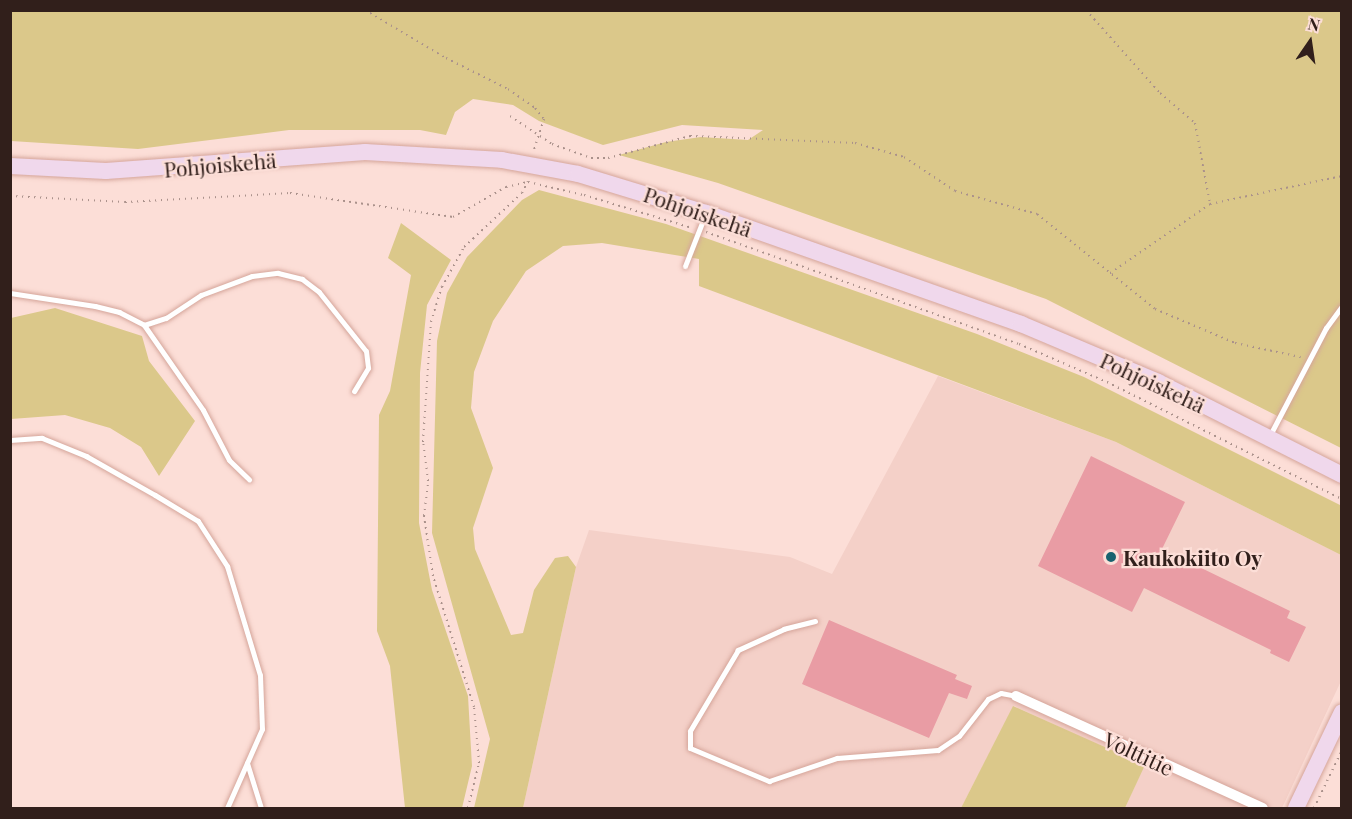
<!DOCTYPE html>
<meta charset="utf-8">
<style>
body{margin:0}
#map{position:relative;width:1352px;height:819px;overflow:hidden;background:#fcded7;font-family:"Playfair Display",serif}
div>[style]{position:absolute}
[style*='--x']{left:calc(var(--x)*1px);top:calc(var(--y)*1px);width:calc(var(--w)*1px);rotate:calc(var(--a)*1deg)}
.built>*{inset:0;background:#f4d0c8}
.green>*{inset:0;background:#dbc88a}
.building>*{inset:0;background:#e99ca4}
.path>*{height:2px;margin-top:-1px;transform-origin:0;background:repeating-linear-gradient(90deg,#aa918b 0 1.5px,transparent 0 6px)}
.roads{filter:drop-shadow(0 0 2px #d5a59a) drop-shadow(0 0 2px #d5a59a)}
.service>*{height:5px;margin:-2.5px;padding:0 2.5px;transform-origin:2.5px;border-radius:2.5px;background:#fff}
.minor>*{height:10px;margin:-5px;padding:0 5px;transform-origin:5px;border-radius:5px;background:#fff}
.secondary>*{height:16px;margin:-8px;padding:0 8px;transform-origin:8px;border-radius:8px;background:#f0d8ec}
.dots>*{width:16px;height:16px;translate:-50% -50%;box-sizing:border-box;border:3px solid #fcded7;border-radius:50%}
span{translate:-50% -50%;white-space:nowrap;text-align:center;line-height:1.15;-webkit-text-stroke:4.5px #fcded7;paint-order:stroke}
.street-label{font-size:21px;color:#311f1b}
.poi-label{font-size:21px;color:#311f1b;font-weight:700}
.left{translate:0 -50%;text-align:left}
.frame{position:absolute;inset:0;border:12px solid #311f1b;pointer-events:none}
.north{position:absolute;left:1280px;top:12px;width:60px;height:60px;-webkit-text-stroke:4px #fcded7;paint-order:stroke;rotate:13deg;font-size:16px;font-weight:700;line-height:24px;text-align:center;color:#311f1b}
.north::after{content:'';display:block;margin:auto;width:21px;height:27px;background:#311f1b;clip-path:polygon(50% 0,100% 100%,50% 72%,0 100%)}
</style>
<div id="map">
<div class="built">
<div style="clip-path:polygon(938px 376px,1116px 442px,1341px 555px,1341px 681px,1282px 808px,1125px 808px,1144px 766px,1014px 706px,961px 808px,523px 808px,576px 567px,589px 530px,790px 557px,832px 574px)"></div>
</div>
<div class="green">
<div style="clip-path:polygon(10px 11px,1341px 11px,1341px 448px,1046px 299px,718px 183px,619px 155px,666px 142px,701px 137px,748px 140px,763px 130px,682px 125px,603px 145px,539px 121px,513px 105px,473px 99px,455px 112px,446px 135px,420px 130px,289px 130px,138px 149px,11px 141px)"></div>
<div style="clip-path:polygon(539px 190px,666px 224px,977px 334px,1084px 377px,1342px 506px,1341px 555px,1116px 442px,699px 286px,699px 259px,602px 243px,563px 246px,526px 271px,493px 321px,474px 372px,471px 408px,493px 468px,473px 528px,475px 549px,511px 635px,523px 633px,534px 590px,555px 558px,568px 556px,576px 567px,523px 808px,474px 808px,490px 739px,432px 533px,437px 341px,447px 293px,467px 257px,522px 200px)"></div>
<div style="clip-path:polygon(401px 223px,451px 260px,427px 305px,420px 373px,419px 523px,432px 590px,468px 696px,472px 766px,462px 808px,405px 808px,390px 666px,377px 631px,379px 415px,390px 391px,411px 275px,388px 258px)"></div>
<div style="clip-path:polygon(55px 308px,142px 336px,149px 361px,195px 421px,159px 476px,141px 447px,110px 428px,65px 415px,11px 419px,11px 318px)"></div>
<div style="clip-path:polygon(1013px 706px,1145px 765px,1125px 808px,961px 808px)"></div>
</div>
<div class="building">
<div style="clip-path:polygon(1091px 456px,1185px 502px,1162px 549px,1290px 611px,1287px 618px,1306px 627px,1289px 662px,1270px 653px,1271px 650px,1144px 588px,1132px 612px,1038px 566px)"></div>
<div style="clip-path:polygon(829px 620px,957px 675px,955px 679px,972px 686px,967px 699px,949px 693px,929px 738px,802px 684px)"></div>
</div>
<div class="path">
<div style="--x:365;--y:10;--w:94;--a:30.7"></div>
<div style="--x:446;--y:58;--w:69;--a:26.6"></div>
<div style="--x:508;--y:89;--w:33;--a:35"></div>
<div style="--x:535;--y:108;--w:14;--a:51"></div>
<div style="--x:544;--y:119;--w:35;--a:108"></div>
<div style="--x:1086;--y:10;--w:111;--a:48.3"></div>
<div style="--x:1160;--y:93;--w:46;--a:40.6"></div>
<div style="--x:1195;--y:123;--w:82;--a:79.5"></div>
<div style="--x:1210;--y:204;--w:123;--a:145.3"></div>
<div style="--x:510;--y:116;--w:50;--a:33.7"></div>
<div style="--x:552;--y:144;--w:41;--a:19.7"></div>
<div style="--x:591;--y:158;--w:17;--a:0"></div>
<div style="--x:608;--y:158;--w:85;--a:-15"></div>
<div style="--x:690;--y:136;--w:165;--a:2.4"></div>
<div style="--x:855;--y:143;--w:51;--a:15.9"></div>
<div style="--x:904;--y:157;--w:61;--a:33.7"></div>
<div style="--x:955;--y:191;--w:85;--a:15.7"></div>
<div style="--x:1037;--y:214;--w:151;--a:38.8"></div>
<div style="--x:1155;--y:309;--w:87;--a:23"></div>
<div style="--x:1235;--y:343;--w:67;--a:12"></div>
<div style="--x:10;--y:196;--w:115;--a:3"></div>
<div style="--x:125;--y:202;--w:165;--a:-3.1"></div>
<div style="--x:290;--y:193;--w:165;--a:8.4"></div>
<div style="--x:453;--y:217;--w:61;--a:-29.5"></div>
<div style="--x:506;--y:187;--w:23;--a:-13"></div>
<div style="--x:528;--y:182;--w:57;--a:13.1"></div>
<div style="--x:584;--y:195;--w:113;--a:17"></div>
<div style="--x:1210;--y:204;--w:135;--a:-12"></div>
<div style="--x:706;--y:232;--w:332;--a:19.7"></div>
<div style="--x:1019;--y:344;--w:96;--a:23.4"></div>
<div style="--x:1107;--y:382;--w:263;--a:26.5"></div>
<div style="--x:468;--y:808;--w:46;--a:-76.3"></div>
<div style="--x:479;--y:763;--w:56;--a:-95.1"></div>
<div style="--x:474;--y:707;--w:137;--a:-107.4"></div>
<div style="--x:433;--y:576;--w:61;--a:-98.5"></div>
<div style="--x:424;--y:516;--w:35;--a:-83"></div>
<div style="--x:428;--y:481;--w:39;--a:-97"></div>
<div style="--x:423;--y:442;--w:120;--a:-86.2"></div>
<div style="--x:431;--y:322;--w:37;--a:-73"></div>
<div style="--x:442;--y:287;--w:46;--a:-61.2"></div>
<div style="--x:464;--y:247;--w:79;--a:-43"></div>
<div style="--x:522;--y:193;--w:13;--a:-63"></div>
<div style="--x:1314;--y:808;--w:64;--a:-64.2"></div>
</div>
<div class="roads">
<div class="service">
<div style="--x:685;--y:266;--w:55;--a:-68.6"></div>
<div style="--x:10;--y:293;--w:86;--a:8.7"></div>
<div style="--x:95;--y:306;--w:25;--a:14"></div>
<div style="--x:119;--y:312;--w:28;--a:27"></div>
<div style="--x:144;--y:325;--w:103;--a:55.2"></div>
<div style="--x:203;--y:410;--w:56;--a:62.5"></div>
<div style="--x:229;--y:460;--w:28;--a:44"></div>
<div style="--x:144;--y:325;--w:23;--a:-18"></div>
<div style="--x:166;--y:318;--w:42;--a:-33.3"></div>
<div style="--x:201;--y:295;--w:54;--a:-20.4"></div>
<div style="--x:252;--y:276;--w:26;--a:-7"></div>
<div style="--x:278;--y:273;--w:25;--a:14"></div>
<div style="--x:302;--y:279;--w:21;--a:37"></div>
<div style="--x:319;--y:292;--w:75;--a:51.5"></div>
<div style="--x:366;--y:351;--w:17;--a:83"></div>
<div style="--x:368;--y:368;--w:27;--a:121"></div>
<div style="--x:1270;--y:435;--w:121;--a:-62.4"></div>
<div style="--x:1326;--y:328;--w:27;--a:-54"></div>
<div style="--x:10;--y:440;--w:32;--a:-4"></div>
<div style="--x:42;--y:438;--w:48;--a:22.2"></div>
<div style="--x:86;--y:456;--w:79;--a:29.5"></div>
<div style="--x:155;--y:495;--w:50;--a:31.2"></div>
<div style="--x:198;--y:521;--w:54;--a:57.2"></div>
<div style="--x:227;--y:566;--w:114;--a:73.2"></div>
<div style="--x:260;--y:675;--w:54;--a:87.9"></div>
<div style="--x:262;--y:729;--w:86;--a:113.9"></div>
<div style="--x:815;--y:621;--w:32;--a:166"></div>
<div style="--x:784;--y:629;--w:51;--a:155.5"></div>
<div style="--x:738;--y:650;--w:94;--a:120.7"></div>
<div style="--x:690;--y:731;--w:17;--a:90"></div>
<div style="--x:690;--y:748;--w:86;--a:22.7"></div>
<div style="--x:769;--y:781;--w:72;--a:-18.7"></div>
<div style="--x:837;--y:758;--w:101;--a:-4.5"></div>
<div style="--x:938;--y:750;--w:25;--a:-34"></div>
<div style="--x:959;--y:736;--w:47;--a:-51.9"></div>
<div style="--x:988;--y:699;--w:14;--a:-25"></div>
<div style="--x:1001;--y:693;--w:15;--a:11"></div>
<div style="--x:247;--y:763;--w:47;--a:72.7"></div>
</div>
<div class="minor">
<div style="--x:1016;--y:696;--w:271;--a:24.4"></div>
</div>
<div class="secondary">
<div style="--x:10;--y:166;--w:96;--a:3"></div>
<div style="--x:106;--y:171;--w:260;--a:-4.2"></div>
<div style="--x:365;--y:152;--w:137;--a:3.3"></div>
<div style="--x:502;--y:160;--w:77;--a:10.4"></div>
<div style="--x:578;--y:174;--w:134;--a:16.9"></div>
<div style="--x:706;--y:213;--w:334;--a:19.4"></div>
<div style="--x:1021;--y:324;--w:149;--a:22.9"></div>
<div style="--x:1158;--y:382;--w:206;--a:26.8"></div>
<div style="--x:1296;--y:808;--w:106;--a:-64.4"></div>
</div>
</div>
<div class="dots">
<div style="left:1111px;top:557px;background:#18626f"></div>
</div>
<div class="street-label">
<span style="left:220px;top:164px;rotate:-5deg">Pohjoiskehä</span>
<span style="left:698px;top:211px;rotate:19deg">Pohjoiskehä</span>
<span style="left:1153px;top:382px;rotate:25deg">Pohjoiskehä</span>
<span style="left:1139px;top:753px;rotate:25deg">Volttitie</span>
</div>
<div class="poi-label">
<span class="left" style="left:1123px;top:557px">Kaukokiito Oy</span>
</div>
<div class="frame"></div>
<div class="north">N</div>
</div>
